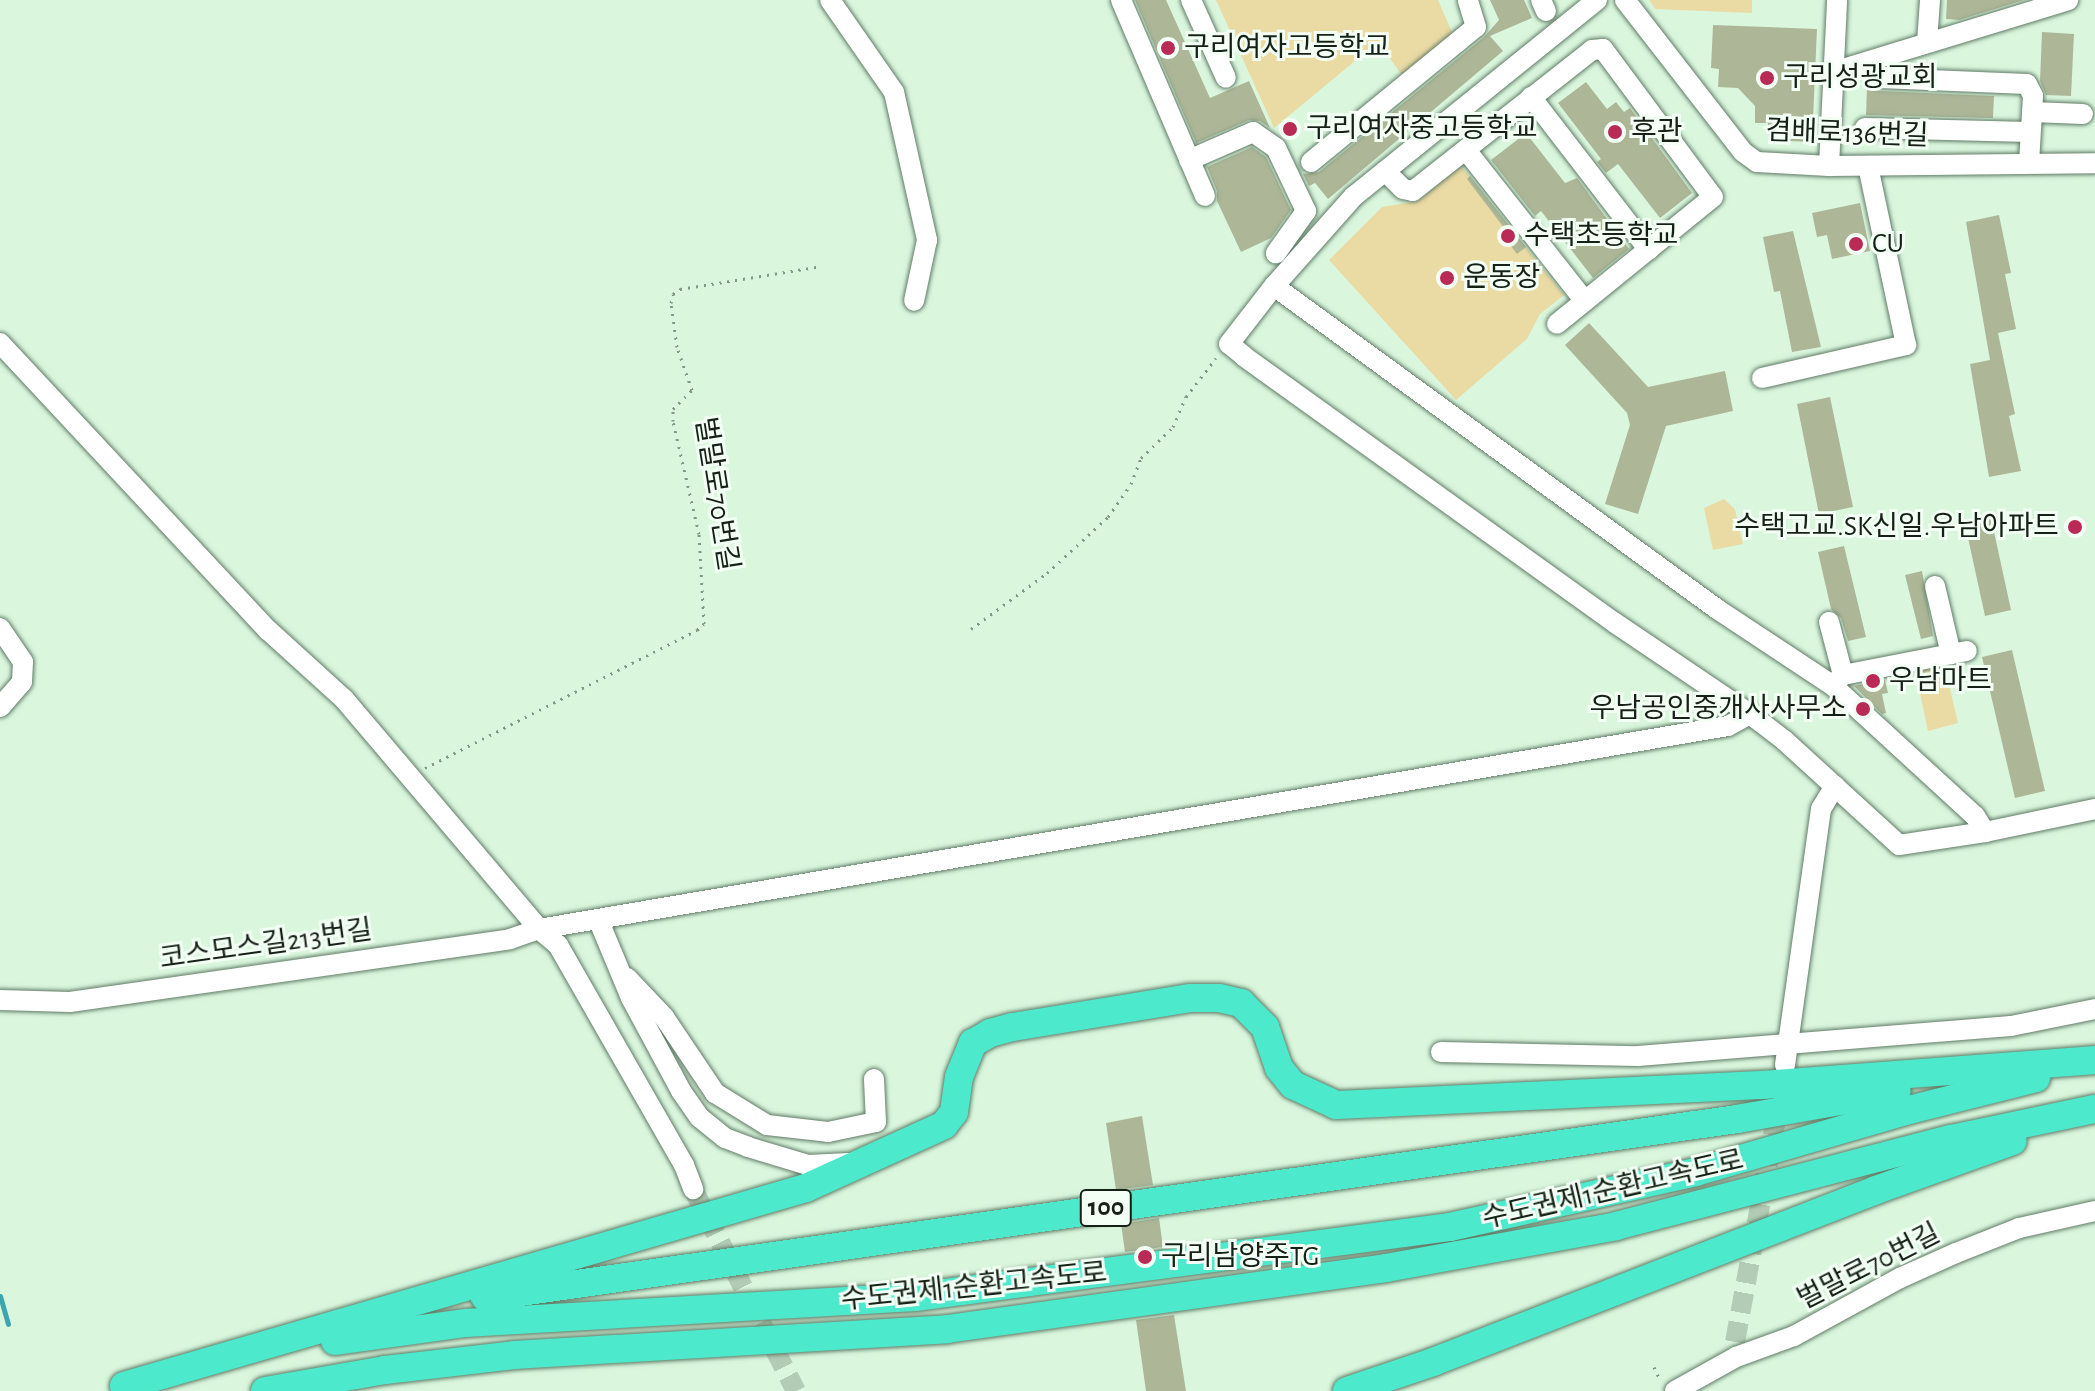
<!DOCTYPE html>
<meta charset="utf-8">
<style>
body{margin:0}
#map{position:relative;width:2095px;height:1391px;overflow:hidden;background:#daf7de;font-family:"Alegreya Sans","Noto Sans KR",sans-serif}
div>[style]{position:absolute}
[style*='--x']{left:calc(var(--x)*1px);top:calc(var(--y)*1px);width:calc(var(--w)*1px);rotate:calc(var(--a)*1deg)}
.green>*{inset:0;background:#eadaa4}
.stream>*{height:5px;margin:-2.5px;padding:0 2.5px;transform-origin:2.5px;border-radius:2.5px;background:#3da5b2}
.building>*{inset:0;background:#adb798}
.minor-tunnel>*{height:20px;margin-top:-10px;transform-origin:0;background:repeating-linear-gradient(90deg,#b3ccb6 0 20px,transparent 0 30px)}
.path>*{height:3px;margin-top:-1.5px;transform-origin:0;background:repeating-linear-gradient(90deg,#829785 0 2px,transparent 0 8px)}
.roads{filter:drop-shadow(0 0 2px #617b66) drop-shadow(0 0 2px #617b66)}
.minor>*{height:20px;margin:-10px;padding:0 10px;transform-origin:10px;border-radius:10px;background:#fff}
.highway>*{height:28px;margin:-14px;padding:0 14px;transform-origin:14px;border-radius:14px;background:#4de9cd}
.dots>*{width:22px;height:22px;translate:-50% -50%;box-sizing:border-box;border:4px solid #f3fff5;border-radius:50%}
span{translate:-50% -50%;white-space:nowrap;text-align:center;line-height:1.15;-webkit-text-stroke:6px #f3fff5;paint-order:stroke}
.shield-label span{padding:2px 6px;background:#f3fff5;border:2px solid;border-radius:6px;-webkit-text-stroke-width:0}
.shield-label{font-size:26px;color:#152017;font-weight:700}
.poi-label{font-size:28px;color:#152017}
.left{translate:0 -50%;text-align:left}
.right{translate:-100% -50%;text-align:right}
.street-label{font-size:28px;color:#152017}
</style>
<div id="map">
<div class="green">
<div style="clip-path:polygon(1216px 0,1438px 0,1454px 37px,1404px 78px,1378px 42px,1274px 128px)"></div>
<div style="clip-path:polygon(1649px 0,1752px 0,1752px 13px,1655px 9px)"></div>
<div style="clip-path:polygon(1461px 166px,1564px 295px,1540px 314px,1527px 339px,1456px 400px,1329px 260px,1382px 207px,1418px 201px)"></div>
<div style="clip-path:polygon(1724px 499px,1735px 509px,1743px 544px,1713px 550px,1704px 508px)"></div>
<div style="clip-path:polygon(1942px 654px,1958px 723px,1928px 731px,1913px 661px)"></div>
</div>
<div class="stream">
<div style="--x:0;--y:1296;--w:29;--a:74"></div>
</div>
<div class="building">
<div style="clip-path:polygon(1135px 0,1166px 0,1210px 98px,1249px 81px,1270px 128px,1260px 121px,1249px 120px,1196px 143px)"></div>
<div style="clip-path:polygon(1490px 0,1524px 0,1532px 18px,1490px 36px,1503px 51px,1328px 199px,1315px 183px,1309px 186px,1303px 174px,1319px 172px,1484px 37px,1499px 20px)"></div>
<div style="clip-path:polygon(1947px 0,2024px 0,1959px 20px,1946px 19px)"></div>
<div style="clip-path:polygon(1713px 25px,1817px 29px,1812px 142px,1768px 140px,1768px 123px,1755px 123px,1755px 106px,1738px 88px,1718px 87px,1719px 69px,1711px 68px)"></div>
<div style="clip-path:polygon(2042px 32px,2074px 34px,2071px 96px,2046px 95px,2040px 81px)"></div>
<div style="clip-path:polygon(1586px 82px,1607px 109px,1616px 102px,1624px 112px,1630px 108px,1692px 193px,1660px 218px,1618px 164px,1606px 173px,1597px 162px,1601px 159px,1558px 103px)"></div>
<div style="clip-path:polygon(1867px 87px,1879px 91px,1994px 96px,1993px 118px,1866px 115px)"></div>
<div style="clip-path:polygon(1526px 133px,1565px 183px,1577px 178px,1629px 249px,1593px 278px,1541px 211px,1535px 216px,1491px 160px)"></div>
<div style="clip-path:polygon(1252px 147px,1266px 157px,1291px 210px,1271px 238px,1241px 252px,1217px 201px,1217px 191px,1207px 167px)"></div>
<div style="clip-path:polygon(1470px 176px,1526px 247px,1517px 254px,1504px 237px,1508px 233px,1467px 179px)"></div>
<div style="clip-path:polygon(1860px 203px,1870px 251px,1832px 259px,1827px 235px,1817px 237px,1812px 213px)"></div>
<div style="clip-path:polygon(1999px 215px,2011px 273px,2005px 274px,2016px 329px,1998px 333px,2015px 414px,2009px 416px,2021px 471px,1989px 477px,1970px 364px,1990px 360px,1966px 222px)"></div>
<div style="clip-path:polygon(1793px 231px,1821px 347px,1792px 352px,1780px 291px,1774px 292px,1763px 237px)"></div>
<div style="clip-path:polygon(1589px 323px,1648px 387px,1725px 371px,1733px 411px,1666px 426px,1638px 514px,1605px 504px,1630px 425px,1627px 413px,1565px 345px)"></div>
<div style="clip-path:polygon(1830px 397px,1853px 507px,1819px 514px,1797px 404px)"></div>
<div style="clip-path:polygon(1991px 518px,2011px 610px,1985px 616px,1965px 524px)"></div>
<div style="clip-path:polygon(1844px 546px,1866px 637px,1848px 641px,1841px 618px,1831px 609px,1818px 552px)"></div>
<div style="clip-path:polygon(1922px 571px,1933px 636px,1921px 639px,1905px 575px)"></div>
<div style="clip-path:polygon(2012px 650px,2045px 791px,2015px 798px,1982px 657px)"></div>
<div style="clip-path:polygon(1885px 680px,1888px 693px,1882px 694px,1886px 713px,1882px 714px,1854px 686px)"></div>
<div style="clip-path:polygon(1142px 1116px,1153px 1185px,1116px 1190px,1106px 1123px)"></div>
<div style="clip-path:polygon(1159px 1218px,1163px 1247px,1125px 1252px,1121px 1224px)"></div>
<div style="clip-path:polygon(1174px 1315px,1186px 1391px,1146px 1391px,1136px 1320px)"></div>
</div>
<div class="minor-tunnel">
<div style="--x:693;--y:1189;--w:227;--a:63"></div>
<div style="--x:1735;--y:1342;--w:244;--a:-79.6"></div>
</div>
<div class="path">
<div style="--x:971;--y:629;--w:94;--a:-36.4"></div>
<div style="--x:1047;--y:573;--w:83;--a:-42.6"></div>
<div style="--x:1108;--y:517;--w:40;--a:-55.1"></div>
<div style="--x:1131;--y:484;--w:28;--a:-69"></div>
<div style="--x:1141;--y:458;--w:45;--a:-44.1"></div>
<div style="--x:1173;--y:427;--w:33;--a:-67"></div>
<div style="--x:1186;--y:397;--w:49;--a:-52.4"></div>
<div style="--x:425;--y:768;--w:305;--a:-26.9"></div>
<div style="--x:697;--y:630;--w:9;--a:-41"></div>
<div style="--x:704;--y:624;--w:90;--a:-93.2"></div>
<div style="--x:699;--y:534;--w:116;--a:-103"></div>
<div style="--x:673;--y:421;--w:12;--a:-90"></div>
<div style="--x:673;--y:409;--w:27;--a:-45"></div>
<div style="--x:692;--y:390;--w:46;--a:-109.2"></div>
<div style="--x:677;--y:347;--w:44;--a:-97.8"></div>
<div style="--x:671;--y:303;--w:9;--a:-77"></div>
<div style="--x:673;--y:294;--w:9;--a:-36"></div>
<div style="--x:680;--y:289;--w:138;--a:-9.2"></div>
<div style="--x:1654;--y:1367;--w:14;--a:65"></div>
</div>
<div class="roads">
<div class="minor">
<div style="--x:830;--y:0;--w:112;--a:55.2"></div>
<div style="--x:894;--y:92;--w:152;--a:77.4"></div>
<div style="--x:927;--y:240;--w:62;--a:102"></div>
<div style="--x:1121;--y:0;--w:213;--a:66.8"></div>
<div style="--x:1191;--y:0;--w:85;--a:65.8"></div>
<div style="--x:1541;--y:0;--w:12;--a:66"></div>
<div style="--x:1597;--y:0;--w:312;--a:141.1"></div>
<div style="--x:1354;--y:196;--w:120;--a:131.6"></div>
<div style="--x:1274;--y:286;--w:548;--a:36.1"></div>
<div style="--x:1717;--y:609;--w:138;--a:33.5"></div>
<div style="--x:1832;--y:685;--w:194;--a:42.5"></div>
<div style="--x:1975;--y:816;--w:19;--a:58"></div>
<div style="--x:1985;--y:832;--w:112;--a:-11.8"></div>
<div style="--x:1625;--y:0;--w:192;--a:52.2"></div>
<div style="--x:1743;--y:152;--w:17;--a:36"></div>
<div style="--x:1757;--y:162;--w:72;--a:3.2"></div>
<div style="--x:1829;--y:166;--w:266;--a:-0.6"></div>
<div style="--x:1927;--y:42;--w:42;--a:-85.9"></div>
<div style="--x:1833;--y:72;--w:246;--a:-17"></div>
<div style="--x:1880;--y:78;--w:147;--a:2.3"></div>
<div style="--x:2027;--y:84;--w:13;--a:63"></div>
<div style="--x:2033;--y:96;--w:67;--a:93.4"></div>
<div style="--x:1531;--y:97;--w:193;--a:52.4"></div>
<div style="--x:2032;--y:112;--w:51;--a:2.2"></div>
<div style="--x:1865;--y:128;--w:165;--a:1.4"></div>
<div style="--x:1466;--y:150;--w:192;--a:51.8"></div>
<div style="--x:1189;--y:160;--w:70;--a:-23.6"></div>
<div style="--x:1253;--y:132;--w:28;--a:35"></div>
<div style="--x:1276;--y:148;--w:70;--a:64.5"></div>
<div style="--x:1306;--y:211;--w:52;--a:125.5"></div>
<div style="--x:1311;--y:162;--w:213;--a:-39.3"></div>
<div style="--x:1476;--y:27;--w:28;--a:-107"></div>
<div style="--x:1829;--y:166;--w:166;--a:-87.2"></div>
<div style="--x:1385;--y:171;--w:25;--a:45"></div>
<div style="--x:1403;--y:189;--w:10;--a:11"></div>
<div style="--x:1413;--y:191;--w:228;--a:-38.2"></div>
<div style="--x:1592;--y:50;--w:11;--a:-5"></div>
<div style="--x:1603;--y:49;--w:184;--a:53.4"></div>
<div style="--x:1713;--y:197;--w:201;--a:140.9"></div>
<div style="--x:0;--y:343;--w:394;--a:47"></div>
<div style="--x:269;--y:631;--w:101;--a:42.2"></div>
<div style="--x:344;--y:699;--w:302;--a:49.7"></div>
<div style="--x:539;--y:929;--w:25;--a:40"></div>
<div style="--x:558;--y:945;--w:254;--a:60.2"></div>
<div style="--x:684;--y:1165;--w:26;--a:69"></div>
<div style="--x:1762;--y:378;--w:148;--a:-12.9"></div>
<div style="--x:1906;--y:345;--w:183;--a:-102"></div>
<div style="--x:1935;--y:586;--w:70;--a:76.8"></div>
<div style="--x:1829;--y:622;--w:55;--a:75.2"></div>
<div style="--x:1843;--y:675;--w:11;--a:135"></div>
<div style="--x:0;--y:628;--w:41;--a:55.9"></div>
<div style="--x:23;--y:662;--w:20;--a:93"></div>
<div style="--x:22;--y:682;--w:33;--a:131"></div>
<div style="--x:1843;--y:675;--w:126;--a:-11"></div>
<div style="--x:1750;--y:714;--w:43;--a:37.4"></div>
<div style="--x:1784;--y:740;--w:156;--a:42.4"></div>
<div style="--x:1899;--y:845;--w:87;--a:-8.6"></div>
<div style="--x:598;--y:919;--w:86;--a:67.3"></div>
<div style="--x:631;--y:998;--w:106;--a:61.7"></div>
<div style="--x:681;--y:1091;--w:32;--a:55"></div>
<div style="--x:699;--y:1117;--w:33;--a:39"></div>
<div style="--x:725;--y:1138;--w:25;--a:21"></div>
<div style="--x:748;--y:1147;--w:63;--a:16.7"></div>
<div style="--x:808;--y:1165;--w:41;--a:-2.8"></div>
<div style="--x:627;--y:978;--w:54;--a:46.5"></div>
<div style="--x:664;--y:1017;--w:92;--a:56.1"></div>
<div style="--x:715;--y:1093;--w:61;--a:31.6"></div>
<div style="--x:767;--y:1125;--w:61;--a:6.5"></div>
<div style="--x:828;--y:1132;--w:49;--a:-11.8"></div>
<div style="--x:876;--y:1122;--w:43;--a:-92.7"></div>
<div style="--x:0;--y:1000;--w:70;--a:1.6"></div>
<div style="--x:70;--y:1002;--w:444;--a:-8.1"></div>
<div style="--x:510;--y:939;--w:31;--a:-19"></div>
<div style="--x:539;--y:929;--w:1206;--a:-9.69"></div>
<div style="--x:1728;--y:726;--w:25;--a:-29"></div>
<div style="--x:1750;--y:714;--w:163;--a:-146"></div>
<div style="--x:1615;--y:623;--w:457;--a:-144.3"></div>
<div style="--x:1244;--y:356;--w:19;--a:-141"></div>
<div style="--x:1229;--y:344;--w:73;--a:-52.2"></div>
<div style="--x:1441;--y:1052;--w:197;--a:1.2"></div>
<div style="--x:1638;--y:1056;--w:374;--a:-4.6"></div>
<div style="--x:2011;--y:1026;--w:86;--a:-11.4"></div>
<div style="--x:1785;--y:1065;--w:259;--a:-82"></div>
<div style="--x:1821;--y:809;--w:27;--a:-59"></div>
<div style="--x:1675;--y:1391;--w:70;--a:-29.1"></div>
<div style="--x:1736;--y:1357;--w:62;--a:-19.9"></div>
<div style="--x:1794;--y:1336;--w:121;--a:-28.7"></div>
<div style="--x:1900;--y:1278;--w:61;--a:-24.1"></div>
<div style="--x:1956;--y:1253;--w:68;--a:-21.6"></div>
<div style="--x:2019;--y:1228;--w:78;--a:-12.6"></div>
</div>
<div class="highway">
<div style="--x:485;--y:1297;--w:1265;--a:-8.09"></div>
<div style="--x:1737;--y:1119;--w:162;--a:-9.9"></div>
<div style="--x:335;--y:1341;--w:131;--a:-7.9"></div>
<div style="--x:465;--y:1323;--w:451;--a:-3.3"></div>
<div style="--x:915;--y:1297;--w:540;--a:-7.45"></div>
<div style="--x:1450;--y:1227;--w:252;--a:-12.6"></div>
<div style="--x:1696;--y:1172;--w:222;--a:-16.2"></div>
<div style="--x:1909;--y:1110;--w:131;--a:-14.1"></div>
<div style="--x:124;--y:1386;--w:710;--a:-16.19"></div>
<div style="--x:806;--y:1188;--w:152;--a:-24.5"></div>
<div style="--x:944;--y:1125;--w:16;--a:-52"></div>
<div style="--x:954;--y:1112;--w:35;--a:-82"></div>
<div style="--x:959;--y:1077;--w:37;--a:-68"></div>
<div style="--x:973;--y:1043;--w:20;--a:-30"></div>
<div style="--x:990;--y:1033;--w:24;--a:-15"></div>
<div style="--x:1013;--y:1027;--w:180;--a:-9.3"></div>
<div style="--x:1191;--y:998;--w:28;--a:0"></div>
<div style="--x:1219;--y:998;--w:23;--a:13"></div>
<div style="--x:1241;--y:1003;--w:34;--a:45"></div>
<div style="--x:1265;--y:1027;--w:43;--a:71.1"></div>
<div style="--x:1279;--y:1068;--w:22;--a:51"></div>
<div style="--x:1293;--y:1085;--w:47;--a:24.9"></div>
<div style="--x:1336;--y:1105;--w:427;--a:-2.7"></div>
<div style="--x:1763;--y:1085;--w:333;--a:-4.3"></div>
<div style="--x:265;--y:1391;--w:122;--a:-9.9"></div>
<div style="--x:385;--y:1370;--w:130;--a:-6.6"></div>
<div style="--x:514;--y:1355;--w:434;--a:-3.4"></div>
<div style="--x:947;--y:1329;--w:443;--a:-7.9"></div>
<div style="--x:1386;--y:1268;--w:234;--a:-10.3"></div>
<div style="--x:1616;--y:1226;--w:346;--a:-14.6"></div>
<div style="--x:1951;--y:1139;--w:147;--a:-11.8"></div>
<div style="--x:1347;--y:1391;--w:91;--a:-18.6"></div>
<div style="--x:1433;--y:1362;--w:475;--a:-21.2"></div>
<div style="--x:1876;--y:1190;--w:145;--a:-19.7"></div>
</div>
</div>
<div class="dots">
<div style="left:1168px;top:48px;background:#b92a57"></div>
<div style="left:1767px;top:78px;background:#b92a57"></div>
<div style="left:1290px;top:129px;background:#b92a57"></div>
<div style="left:1615px;top:132px;background:#b92a57"></div>
<div style="left:1508px;top:236px;background:#b92a57"></div>
<div style="left:1856px;top:244px;background:#b92a57"></div>
<div style="left:1447px;top:278px;background:#b92a57"></div>
<div style="left:2075px;top:527px;background:#b92a57"></div>
<div style="left:1873px;top:681px;background:#b92a57"></div>
<div style="left:1863px;top:709px;background:#b92a57"></div>
<div style="left:1145px;top:1257px;background:#b92a57"></div>
</div>
<div class="shield-label">
<span style="left:1106px;top:1208px">100</span>
</div>
<div class="poi-label">
<span class="left" style="left:1184px;top:48px">구리여자고등학교</span>
<span class="left" style="left:1783px;top:78px">구리성광교회</span>
<span class="left" style="left:1306px;top:129px">구리여자중고등학교</span>
<span class="left" style="left:1631px;top:132px">후관</span>
<span class="left" style="left:1524px;top:236px">수택초등학교</span>
<span class="left" style="left:1872px;top:244px">CU</span>
<span class="left" style="left:1463px;top:278px">운동장</span>
<span class="right" style="left:2059px;top:527px">수택고교.SK신일.우남아파트</span>
<span class="left" style="left:1889px;top:681px">우남마트</span>
<span class="right" style="left:1847px;top:709px">우남공인중개사사무소</span>
<span class="left" style="left:1161px;top:1257px">구리남양주TG</span>
</div>
<div class="street-label">
<span style="left:1847px;top:134px;rotate:2deg">겸배로136번길</span>
<span style="left:716px;top:494px;rotate:81deg">벌말로70번길</span>
<span style="left:266px;top:945px;rotate:-8deg">코스모스길213번길</span>
<span style="left:1613px;top:1190px;rotate:-13deg">수도권제1순환고속도로</span>
<span style="left:1869px;top:1267px;rotate:-27deg">벌말로70번길</span>
<span style="left:974px;top:1287px;rotate:-6deg">수도권제1순환고속도로</span>
</div>
</div>
